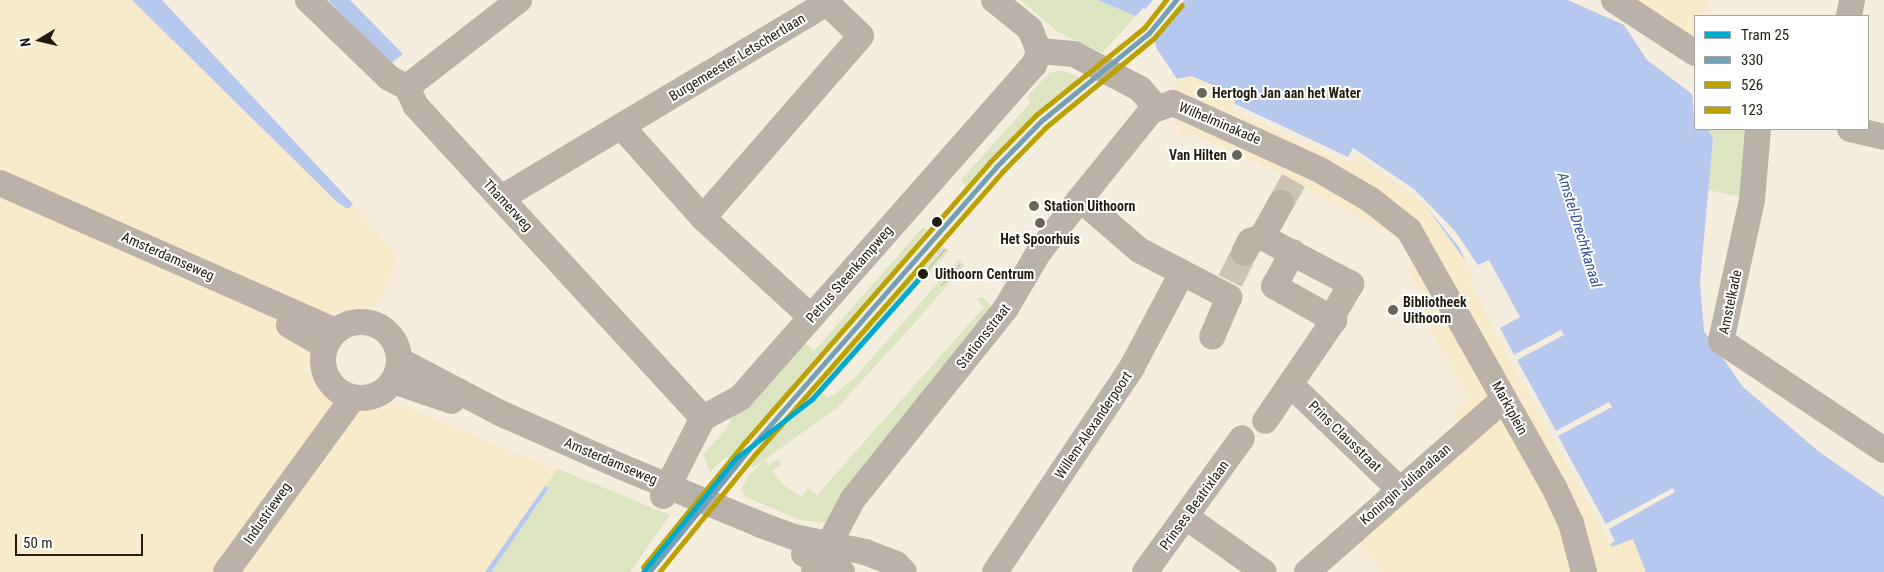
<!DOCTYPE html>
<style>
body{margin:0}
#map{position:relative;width:1884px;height:572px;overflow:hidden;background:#f5eede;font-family:"Roboto Condensed",sans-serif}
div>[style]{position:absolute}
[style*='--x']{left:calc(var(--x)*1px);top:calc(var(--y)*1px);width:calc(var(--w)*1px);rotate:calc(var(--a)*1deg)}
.built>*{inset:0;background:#f8ebcc}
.green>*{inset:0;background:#dce4c2}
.water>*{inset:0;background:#b6c8ed}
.pier>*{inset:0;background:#f5eede}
.minor-tunnel>*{height:26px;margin-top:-13px;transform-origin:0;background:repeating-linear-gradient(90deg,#cbc4b5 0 26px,transparent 0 39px)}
.minor>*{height:26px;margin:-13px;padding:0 13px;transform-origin:13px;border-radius:13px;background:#bab1a9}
.minor>.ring{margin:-13px;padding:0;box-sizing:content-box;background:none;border:26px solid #bab1a9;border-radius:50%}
.tram>*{height:1px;margin:-0.5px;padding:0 0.5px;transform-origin:0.5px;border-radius:0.5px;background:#b4ada3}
.bus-1>*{height:5px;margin:-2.5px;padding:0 2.5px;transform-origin:2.5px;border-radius:2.5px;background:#74a0b6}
.bus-2>*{height:5px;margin:-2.5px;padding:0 2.5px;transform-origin:2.5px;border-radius:2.5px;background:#bba104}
.bus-3>*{height:5px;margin:-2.5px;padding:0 2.5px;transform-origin:2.5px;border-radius:2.5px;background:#bba104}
.tram-1>*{height:5px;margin:-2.5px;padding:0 2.5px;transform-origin:2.5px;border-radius:2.5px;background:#00a9ce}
.dots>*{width:14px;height:14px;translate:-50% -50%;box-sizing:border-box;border:2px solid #fff;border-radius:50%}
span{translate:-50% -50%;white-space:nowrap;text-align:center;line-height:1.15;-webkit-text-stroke:4px #fff;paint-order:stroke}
.street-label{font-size:14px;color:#221d0f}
.poi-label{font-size:14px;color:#221d0f;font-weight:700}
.left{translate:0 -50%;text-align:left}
.right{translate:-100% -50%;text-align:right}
.stop-label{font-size:14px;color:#221d0f;font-weight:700}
.water-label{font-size:15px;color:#335298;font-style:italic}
.legend{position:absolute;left:1694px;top:15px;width:175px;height:115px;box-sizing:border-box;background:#fff;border:1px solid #a7a59f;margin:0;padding:6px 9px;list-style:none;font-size:15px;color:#221d0f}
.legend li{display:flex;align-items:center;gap:10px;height:25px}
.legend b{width:25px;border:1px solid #a7a59f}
.north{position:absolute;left:15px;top:15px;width:50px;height:50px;-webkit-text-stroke:4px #fff;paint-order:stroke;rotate:261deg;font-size:14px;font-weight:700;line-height:20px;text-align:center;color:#221d0f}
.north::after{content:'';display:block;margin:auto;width:18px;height:22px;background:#221d0f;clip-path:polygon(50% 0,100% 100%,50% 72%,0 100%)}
.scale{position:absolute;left:15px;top:534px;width:128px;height:22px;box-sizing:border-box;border:2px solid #221d0f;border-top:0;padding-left:6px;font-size:15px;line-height:18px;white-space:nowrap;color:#221d0f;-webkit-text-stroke:4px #fff;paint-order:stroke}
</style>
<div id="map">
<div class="built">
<div style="clip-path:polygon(0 0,133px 0,193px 47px,356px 208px,398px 257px,381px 298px,301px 371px,413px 410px,557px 470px,485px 572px,0 572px)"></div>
<div style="clip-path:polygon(1634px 0,1710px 0,1706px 16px,1695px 16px,1695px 43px)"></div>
<div style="clip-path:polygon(1191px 74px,1357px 153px,1424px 203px,1477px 274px,1468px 279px,1612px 547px,1633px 538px,1646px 572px,1383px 572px,1349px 534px,1467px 431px,1453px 415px,1469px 400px,1414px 298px,1421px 291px,1408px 268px,1414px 259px,1391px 234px,1276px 171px,1189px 133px,1186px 138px,1180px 135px,1172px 114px,1178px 77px)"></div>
</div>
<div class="green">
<div style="clip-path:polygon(1020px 0,1097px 0,1136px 16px,1102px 53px,1058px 32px)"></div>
<div style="clip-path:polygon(1061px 70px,1080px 77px,1015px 133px,966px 188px,961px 180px,1031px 102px,1027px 97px,1049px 73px)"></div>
<div style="clip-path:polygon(1708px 129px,1750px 129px,1747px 198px,1708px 190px,1713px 139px)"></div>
<div style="clip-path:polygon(923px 227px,928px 231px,730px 459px,726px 457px,710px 472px,703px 454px,724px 432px,739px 405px,799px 338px,814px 351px)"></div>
<div style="clip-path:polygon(941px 244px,949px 251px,823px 393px,828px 398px,834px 395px,855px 377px,959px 259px,965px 265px,911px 327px,837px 408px,753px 468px,749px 465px)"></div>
<div style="clip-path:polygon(983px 297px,992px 306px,830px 523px,801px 520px,746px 497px,741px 489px,749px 475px,765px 460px,769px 465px,778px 459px,782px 464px,773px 471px,783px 485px,802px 497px,808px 488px,817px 495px,984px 307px,976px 299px)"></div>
<div style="clip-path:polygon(558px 469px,670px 515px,630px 572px,491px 572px,549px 489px,545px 486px)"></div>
</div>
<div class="water">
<div style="clip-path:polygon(132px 0,162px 0,353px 204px,348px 209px,337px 202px)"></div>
<div style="clip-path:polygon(328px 0,350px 0,403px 54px,390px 64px)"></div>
<div style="clip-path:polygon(1097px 0,1568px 0,1624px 25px,1647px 60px,1692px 94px,1695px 129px,1708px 129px,1713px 139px,1700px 282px,1704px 331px,1743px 387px,1818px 451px,1884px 497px,1884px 572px,1646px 572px,1633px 539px,1612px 547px,1492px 326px,1511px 314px,1486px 269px,1475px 274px,1425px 205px,1358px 156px,1350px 164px,1232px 108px,1237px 95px,1191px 76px,1177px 79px,1157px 49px,1144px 7px,1136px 16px)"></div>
<div style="clip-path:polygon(545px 486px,549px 488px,491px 572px,485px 572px)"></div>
</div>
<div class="pier">
<div style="clip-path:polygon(1153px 0,1184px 0,1152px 38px,1143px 12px)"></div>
<div style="clip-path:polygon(1233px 103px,1348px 157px,1353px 148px,1414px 189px,1455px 231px,1478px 265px,1489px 260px,1520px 317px,1500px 328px,1514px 355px,1561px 330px,1564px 335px,1517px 360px,1556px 431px,1609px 402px,1612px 407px,1558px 436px,1606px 524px,1673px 488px,1675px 492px,1609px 529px,1615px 541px,1610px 544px,1490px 324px,1507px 313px,1485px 272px,1473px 276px,1459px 247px,1425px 205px,1358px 156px,1350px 164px,1231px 109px)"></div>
</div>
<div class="minor-tunnel">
<div style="--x:1281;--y:203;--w:33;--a:-61"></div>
<div style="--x:1230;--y:281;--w:31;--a:-63"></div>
</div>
<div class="minor">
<div style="--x:308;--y:0;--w:112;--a:43.9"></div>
<div style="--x:389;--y:78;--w:20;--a:27"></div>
<div style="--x:407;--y:87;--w:21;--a:65"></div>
<div style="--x:416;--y:106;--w:424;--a:47.4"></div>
<div style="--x:994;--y:0;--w:46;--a:38.9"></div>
<div style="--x:1030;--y:29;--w:24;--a:68"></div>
<div style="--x:1614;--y:0;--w:97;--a:33.2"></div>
<div style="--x:1849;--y:16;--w:16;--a:-79"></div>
<div style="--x:1039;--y:51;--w:35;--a:5"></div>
<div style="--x:1074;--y:54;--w:75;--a:27.9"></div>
<div style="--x:1140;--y:89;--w:24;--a:48"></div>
<div style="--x:407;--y:87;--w:142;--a:-37.8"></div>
<div style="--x:622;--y:127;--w:122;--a:48.3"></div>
<div style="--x:703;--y:218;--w:147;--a:42.5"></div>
<div style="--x:1758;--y:129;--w:71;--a:94.8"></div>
<div style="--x:1752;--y:200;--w:144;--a:102.4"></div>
<div style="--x:1721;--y:341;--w:196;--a:33.8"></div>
<div style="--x:1850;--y:129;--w:35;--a:13"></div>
<div style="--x:0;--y:183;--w:367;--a:23.8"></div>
<div style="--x:501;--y:198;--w:380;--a:-30.9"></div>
<div style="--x:827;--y:3;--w:47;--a:44.1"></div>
<div style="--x:861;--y:36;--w:241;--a:131"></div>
<div style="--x:1080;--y:199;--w:78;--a:40.8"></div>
<div style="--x:1139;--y:250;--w:102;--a:27.6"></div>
<div style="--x:1229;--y:297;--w:43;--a:113"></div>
<div style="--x:1262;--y:237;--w:101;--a:27.8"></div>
<div style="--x:1351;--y:284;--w:39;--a:120"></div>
<div style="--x:1331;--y:318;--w:4;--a:34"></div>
<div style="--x:1334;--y:320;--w:122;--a:124.3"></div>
<div style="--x:1293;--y:252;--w:39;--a:119"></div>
<div style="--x:1274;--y:286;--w:65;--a:29.3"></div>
<div style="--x:1244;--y:253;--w:13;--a:-63"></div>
<div style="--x:1250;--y:241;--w:13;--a:-18"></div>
<div style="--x:1262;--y:237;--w:39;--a:-61"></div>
<div class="ring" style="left:323px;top:322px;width:50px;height:50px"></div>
<div style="--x:289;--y:325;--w:42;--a:30.3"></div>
<div style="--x:399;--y:360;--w:114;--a:27.7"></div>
<div style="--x:500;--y:413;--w:133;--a:23.9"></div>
<div style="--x:622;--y:467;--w:151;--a:22.6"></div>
<div style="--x:761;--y:525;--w:35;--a:20"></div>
<div style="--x:794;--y:537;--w:73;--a:11.9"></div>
<div style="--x:865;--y:552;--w:33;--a:21"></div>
<div style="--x:896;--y:564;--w:11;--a:45"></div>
<div style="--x:393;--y:381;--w:62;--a:18.7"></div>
<div style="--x:1291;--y:385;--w:149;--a:43.9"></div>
<div style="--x:663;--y:496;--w:88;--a:-62.9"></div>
<div style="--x:703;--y:418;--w:42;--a:-28.4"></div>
<div style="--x:740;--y:398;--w:444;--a:-48.6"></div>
<div style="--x:1034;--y:65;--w:15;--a:-70"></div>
<div style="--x:1186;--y:517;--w:95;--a:35.2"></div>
<div style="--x:804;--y:554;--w:42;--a:25.3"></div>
<div style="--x:226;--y:572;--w:215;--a:-53.9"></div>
<div style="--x:814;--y:572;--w:83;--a:-61.9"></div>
<div style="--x:853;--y:499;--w:245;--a:-51.3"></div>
<div style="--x:1006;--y:308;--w:65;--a:-59.5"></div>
<div style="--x:1039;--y:252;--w:67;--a:-52.3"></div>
<div style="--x:1080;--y:199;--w:113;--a:-51.1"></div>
<div style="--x:1151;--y:111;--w:23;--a:-20"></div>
<div style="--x:1173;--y:103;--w:159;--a:24.5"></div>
<div style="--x:1318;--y:169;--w:61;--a:30.3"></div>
<div style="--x:1371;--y:200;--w:48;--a:38.3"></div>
<div style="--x:1409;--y:230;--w:295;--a:60.6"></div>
<div style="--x:1554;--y:487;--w:40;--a:65"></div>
<div style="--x:1571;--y:523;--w:51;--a:75.1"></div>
<div style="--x:995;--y:572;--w:247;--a:-56.2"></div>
<div style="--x:1132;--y:367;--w:106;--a:-62"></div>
<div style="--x:1145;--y:572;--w:165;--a:-54.1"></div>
<div style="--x:1307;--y:572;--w:262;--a:-41.3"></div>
</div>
<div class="tram">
<div style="--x:923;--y:274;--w:33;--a:-49"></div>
<div style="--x:941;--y:285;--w:28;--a:-48"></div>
</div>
<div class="bus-1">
<div style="--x:649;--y:572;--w:161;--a:-50.8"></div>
<div style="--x:751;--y:447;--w:372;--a:-48.8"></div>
<div style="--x:996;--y:167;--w:64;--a:-45.6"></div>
<div style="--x:1041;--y:121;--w:139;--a:-39.2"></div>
<div style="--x:1149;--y:33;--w:43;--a:-50.7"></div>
</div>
<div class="bus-2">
<div style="--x:659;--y:572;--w:155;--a:-50.8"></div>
<div style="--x:757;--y:452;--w:372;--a:-48.8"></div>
<div style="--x:1002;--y:172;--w:63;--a:-45.6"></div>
<div style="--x:1046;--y:127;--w:140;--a:-39.5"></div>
<div style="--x:1154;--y:38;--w:43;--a:-49.7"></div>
</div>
<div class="bus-3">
<div style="--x:643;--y:567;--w:161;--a:-50.8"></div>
<div style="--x:745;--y:442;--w:372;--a:-48.8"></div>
<div style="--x:990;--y:162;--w:66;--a:-45.6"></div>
<div style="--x:1036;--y:115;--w:139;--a:-38.9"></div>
<div style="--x:1144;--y:28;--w:36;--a:-52"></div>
</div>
<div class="tram-1">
<div style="--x:643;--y:572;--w:146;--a:-50.8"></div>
<div style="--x:735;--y:459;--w:98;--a:-37.9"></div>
<div style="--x:812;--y:399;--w:167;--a:-48.4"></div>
</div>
<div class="dots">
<div style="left:1202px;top:93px;background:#6c6657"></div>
<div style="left:1237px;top:155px;background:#6c6657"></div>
<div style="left:1034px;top:206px;background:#6c6657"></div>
<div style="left:937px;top:222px;background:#221d0f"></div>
<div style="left:1040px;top:223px;background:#6c6657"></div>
<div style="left:923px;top:274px;background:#221d0f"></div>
<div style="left:1393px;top:310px;background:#6c6657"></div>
</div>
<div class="street-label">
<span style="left:737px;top:57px;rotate:-31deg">Burgemeester Letschertlaan</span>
<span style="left:1220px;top:123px;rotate:23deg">Wilhelminakade</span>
<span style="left:508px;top:205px;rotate:47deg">Thamerweg</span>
<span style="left:168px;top:256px;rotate:24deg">Amsterdamseweg</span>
<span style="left:849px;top:274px;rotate:-49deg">Petrus Steenkampweg</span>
<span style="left:1730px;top:302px;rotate:-78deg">Amstelkade</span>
<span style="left:983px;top:336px;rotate:-52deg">Stationsstraat</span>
<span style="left:1510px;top:408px;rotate:61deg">Marktplein</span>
<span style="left:1093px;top:425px;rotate:-56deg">Willem-Alexanderpoort</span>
<span style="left:1345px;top:436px;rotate:44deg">Prins Clausstraat</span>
<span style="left:611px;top:461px;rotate:23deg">Amsterdamseweg</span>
<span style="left:1405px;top:484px;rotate:-41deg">Koningin Julianalaan</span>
<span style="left:1194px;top:505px;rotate:-54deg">Prinses Beatrixlaan</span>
<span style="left:267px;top:513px;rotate:-55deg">Industrieweg</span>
</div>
<div class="poi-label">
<span class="left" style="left:1212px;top:93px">Hertogh Jan aan het Water</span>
<span class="right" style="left:1227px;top:155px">Van Hilten</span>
<span class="left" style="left:1044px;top:206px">Station Uithoorn</span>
<span style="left:1040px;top:239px">Het Spoorhuis</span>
<span class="left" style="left:1403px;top:310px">Bibliotheek<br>Uithoorn</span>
</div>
<div class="stop-label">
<span class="left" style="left:935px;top:274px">Uithoorn Centrum</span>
</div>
<div class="water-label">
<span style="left:1579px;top:230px;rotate:73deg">Amstel-Drechtkanaal</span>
</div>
<ul class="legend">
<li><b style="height:6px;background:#00a9ce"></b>Tram 25</li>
<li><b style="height:6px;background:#74a0b6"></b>330</li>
<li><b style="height:6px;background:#bba104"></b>526</li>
<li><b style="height:6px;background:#bba104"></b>123</li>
</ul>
<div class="north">N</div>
<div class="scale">50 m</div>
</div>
